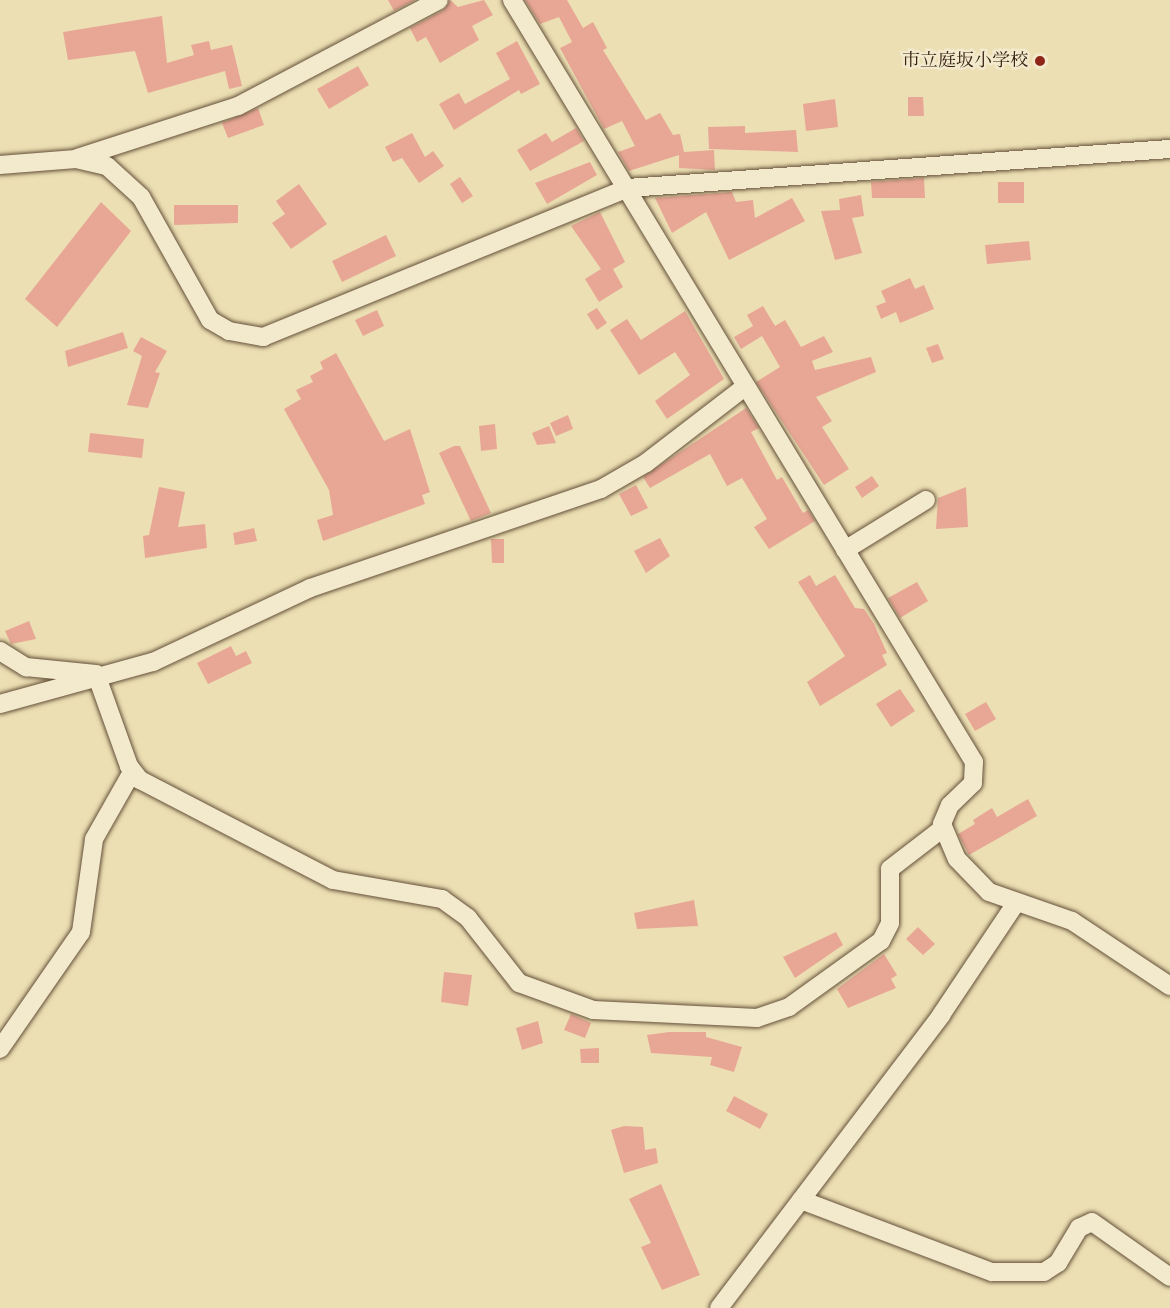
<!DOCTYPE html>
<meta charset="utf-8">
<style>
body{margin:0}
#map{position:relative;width:1170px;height:1308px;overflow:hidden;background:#ecdfb3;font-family:"IM FELL French Canon","Noto Serif JP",serif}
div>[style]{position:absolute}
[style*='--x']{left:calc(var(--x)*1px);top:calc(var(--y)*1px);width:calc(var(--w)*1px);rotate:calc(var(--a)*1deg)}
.building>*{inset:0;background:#e8a795}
.roads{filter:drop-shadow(0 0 2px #645039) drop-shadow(0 0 2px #645039)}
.minor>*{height:18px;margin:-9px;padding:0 9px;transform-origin:9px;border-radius:9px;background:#f3eace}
.dots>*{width:16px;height:16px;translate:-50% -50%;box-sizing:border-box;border:3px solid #f3eace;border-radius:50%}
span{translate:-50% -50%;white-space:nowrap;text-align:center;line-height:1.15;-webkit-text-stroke:5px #f3eace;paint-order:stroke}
.poi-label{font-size:18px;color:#362110}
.right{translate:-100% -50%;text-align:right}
</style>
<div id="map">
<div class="building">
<div style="clip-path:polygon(388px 0,415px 0,394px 11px)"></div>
<div style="clip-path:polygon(450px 0,458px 7px,484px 0,493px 15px,472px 26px,479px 40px,440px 63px,426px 37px,417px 42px,410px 28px,444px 10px)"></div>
<div style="clip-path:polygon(525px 0,567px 0,583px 28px,593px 22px,607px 48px,603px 50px,646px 120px,660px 113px,673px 135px,680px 134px,684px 152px,714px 150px,715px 170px,679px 168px,679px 155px,629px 171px,618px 152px,635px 146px,622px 121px,604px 129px,560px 48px,572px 42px,559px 17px,540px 24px)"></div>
<div style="clip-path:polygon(162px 16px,167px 63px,194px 55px,191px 45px,209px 41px,211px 50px,232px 45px,242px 86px,229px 89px,225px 71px,148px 93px,135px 51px,68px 60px,63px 32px)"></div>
<div style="clip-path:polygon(517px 41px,540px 84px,521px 94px,519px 90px,454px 130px,439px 104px,459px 93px,465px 104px,510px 79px,496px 53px)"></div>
<div style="clip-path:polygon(358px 66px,369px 85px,329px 109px,317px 89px)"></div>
<div style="clip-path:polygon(908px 97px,923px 97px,924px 116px,908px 116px)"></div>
<div style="clip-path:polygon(835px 99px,838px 127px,806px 131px,803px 104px)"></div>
<div style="clip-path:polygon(258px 108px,264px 125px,228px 138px,222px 123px)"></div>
<div style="clip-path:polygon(745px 126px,745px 133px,796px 130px,798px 152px,709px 149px,708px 127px)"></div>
<div style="clip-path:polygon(576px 128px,584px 141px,530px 171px,517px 150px,546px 133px,552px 142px)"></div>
<div style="clip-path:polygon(412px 133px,425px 157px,433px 151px,444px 166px,419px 183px,402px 158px,393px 162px,385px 147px)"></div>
<div style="clip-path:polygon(590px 162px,597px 175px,547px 204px,535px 183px)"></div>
<div style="clip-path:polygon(460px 177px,473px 196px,462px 203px,450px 184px)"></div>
<div style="clip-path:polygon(924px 178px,925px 198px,872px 198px,871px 182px)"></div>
<div style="clip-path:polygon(998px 182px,1024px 182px,1024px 203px,998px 203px)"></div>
<div style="clip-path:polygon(299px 184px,327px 224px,291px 249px,272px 223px,285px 214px,276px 201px)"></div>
<div style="clip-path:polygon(732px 192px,736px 202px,753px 200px,755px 218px,792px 198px,805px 221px,729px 260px,706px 212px,672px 233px,655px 198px)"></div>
<div style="clip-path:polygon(861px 195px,864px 216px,852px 218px,862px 253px,835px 260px,821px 211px,840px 210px,839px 199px)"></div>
<div style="clip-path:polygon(101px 202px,131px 231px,57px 327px,25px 299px)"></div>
<div style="clip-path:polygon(174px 205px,238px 205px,238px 223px,174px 225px)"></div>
<div style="clip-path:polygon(600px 212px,625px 262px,613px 269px,623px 287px,599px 302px,585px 279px,601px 269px,571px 226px)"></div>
<div style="clip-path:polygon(386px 235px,396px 256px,342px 282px,332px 261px)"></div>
<div style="clip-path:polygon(1029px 241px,1031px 260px,987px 264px,985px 245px)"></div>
<div style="clip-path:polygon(910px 278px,915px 289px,924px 285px,934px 309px,900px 323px,896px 312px,881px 319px,876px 306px,886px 302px,881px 291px)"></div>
<div style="clip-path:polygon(763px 306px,775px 326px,785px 320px,801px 347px,824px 336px,833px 352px,812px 361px,815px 370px,871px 357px,876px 372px,816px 397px,832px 421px,822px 427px,849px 469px,824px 485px,756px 382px,780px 367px,762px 336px,741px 349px,734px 337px,753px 326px,747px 315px)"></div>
<div style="clip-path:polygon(597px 308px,607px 323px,597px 330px,587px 314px)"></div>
<div style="clip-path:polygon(377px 310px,384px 326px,363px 336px,355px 320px)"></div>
<div style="clip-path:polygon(685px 311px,724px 379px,667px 419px,655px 401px,690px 375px,675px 352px,639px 375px,610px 330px,627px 319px,641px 340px)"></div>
<div style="clip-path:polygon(123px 332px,128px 348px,68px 367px,65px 351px)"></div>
<div style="clip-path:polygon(141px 337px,167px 351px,155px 372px,160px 373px,148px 408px,127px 405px,142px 356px,133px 351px)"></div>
<div style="clip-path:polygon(938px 344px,944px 359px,932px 363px,926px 348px)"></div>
<div style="clip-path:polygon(336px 353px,384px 441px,410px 429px,430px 492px,422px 495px,425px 504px,323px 541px,317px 520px,333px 515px,329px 490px,284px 409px,301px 399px,296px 390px,313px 382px,310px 376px,323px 369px,320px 362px)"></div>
<div style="clip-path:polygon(746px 408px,759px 428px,751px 432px,777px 480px,782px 477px,803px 513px,808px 510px,815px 521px,769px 549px,754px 527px,767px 519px,742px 478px,727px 486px,710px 454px,650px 488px,643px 477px)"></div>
<div style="clip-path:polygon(568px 415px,573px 429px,556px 436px,550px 423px)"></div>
<div style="clip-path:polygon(495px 424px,497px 449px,481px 451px,479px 426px)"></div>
<div style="clip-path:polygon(549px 426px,556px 443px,537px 445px,532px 433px)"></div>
<div style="clip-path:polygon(90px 433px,144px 439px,142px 458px,88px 452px)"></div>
<div style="clip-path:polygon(454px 446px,460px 446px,491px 513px,471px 521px,439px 453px)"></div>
<div style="clip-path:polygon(872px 476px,879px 486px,862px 498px,855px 487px)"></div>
<div style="clip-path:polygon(636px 485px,648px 508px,631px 516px,619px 494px)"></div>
<div style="clip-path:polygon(159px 487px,185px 492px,178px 527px,205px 524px,207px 548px,145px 558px,143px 536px,149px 535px)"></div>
<div style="clip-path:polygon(966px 487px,968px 527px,936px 529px,938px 498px)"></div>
<div style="clip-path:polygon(254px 528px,257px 541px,235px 545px,233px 533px)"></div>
<div style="clip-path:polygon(660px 538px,670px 556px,646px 573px,634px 551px)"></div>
<div style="clip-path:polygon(491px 539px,504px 539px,504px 563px,492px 563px)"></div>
<div style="clip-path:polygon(810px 575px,816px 586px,835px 575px,855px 608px,864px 609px,874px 624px,887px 653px,882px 655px,887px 665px,820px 706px,807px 682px,845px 656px,798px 582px)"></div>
<div style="clip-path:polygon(917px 582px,928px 601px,900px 618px,888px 598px)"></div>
<div style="clip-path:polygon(29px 621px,36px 639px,11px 644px,5px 631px)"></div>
<div style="clip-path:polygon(231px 646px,236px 656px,246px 651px,252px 663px,208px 684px,197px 663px)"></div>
<div style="clip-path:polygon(900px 689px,915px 711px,891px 727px,876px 704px)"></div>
<div style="clip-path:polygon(986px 702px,996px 719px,975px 731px,965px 714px)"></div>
<div style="clip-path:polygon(1028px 799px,1037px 816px,969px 855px,958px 834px,975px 824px,973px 820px,992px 808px,997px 817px)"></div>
<div style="clip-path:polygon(694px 900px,698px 926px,637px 929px,634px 913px)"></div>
<div style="clip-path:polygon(918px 927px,935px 944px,923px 955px,906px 939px)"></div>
<div style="clip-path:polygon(836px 932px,843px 945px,795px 978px,783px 957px)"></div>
<div style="clip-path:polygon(884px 954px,897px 975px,891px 979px,896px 988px,848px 1008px,837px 989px)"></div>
<div style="clip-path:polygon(444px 972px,472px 975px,468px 1006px,441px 1002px)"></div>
<div style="clip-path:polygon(571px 1014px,591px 1023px,585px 1038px,564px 1030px)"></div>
<div style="clip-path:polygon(538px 1021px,543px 1043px,522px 1050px,516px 1028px)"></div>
<div style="clip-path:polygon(669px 1032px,706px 1032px,706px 1037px,742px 1047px,734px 1072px,710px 1065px,712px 1057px,651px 1053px,647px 1035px)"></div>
<div style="clip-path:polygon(599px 1048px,599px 1063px,581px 1063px,580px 1049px)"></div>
<div style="clip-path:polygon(734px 1096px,768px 1114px,760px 1129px,726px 1111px)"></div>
<div style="clip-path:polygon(624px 1126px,643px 1127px,645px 1150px,656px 1148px,658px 1163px,624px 1173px,611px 1130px)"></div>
<div style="clip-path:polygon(661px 1184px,700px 1275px,662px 1290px,641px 1247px,651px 1243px,629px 1199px)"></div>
</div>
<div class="roads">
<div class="minor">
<div style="--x:512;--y:0;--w:891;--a:58.77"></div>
<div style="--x:974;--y:762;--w:21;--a:93"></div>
<div style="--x:973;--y:783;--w:32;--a:136"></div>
<div style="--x:950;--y:805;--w:21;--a:113"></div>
<div style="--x:942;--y:824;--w:38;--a:67"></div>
<div style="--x:957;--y:859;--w:46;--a:45.9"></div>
<div style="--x:989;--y:892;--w:88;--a:19.3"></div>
<div style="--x:1072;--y:921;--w:118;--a:33.6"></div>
<div style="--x:77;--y:158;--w:169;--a:-17.9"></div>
<div style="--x:238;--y:106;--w:227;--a:-27.8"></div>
<div style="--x:0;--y:165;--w:76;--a:-4.5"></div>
<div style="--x:76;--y:159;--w:32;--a:13"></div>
<div style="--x:107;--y:166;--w:46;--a:42.4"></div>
<div style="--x:141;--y:197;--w:141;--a:60.7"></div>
<div style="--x:210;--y:320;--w:22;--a:30"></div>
<div style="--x:229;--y:331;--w:35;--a:10"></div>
<div style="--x:263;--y:337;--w:394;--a:-22.2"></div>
<div style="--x:628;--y:188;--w:543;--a:-4.12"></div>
<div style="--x:845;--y:550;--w:95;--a:-31.7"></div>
<div style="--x:0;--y:651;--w:31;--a:32"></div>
<div style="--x:26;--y:667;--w:70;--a:5.7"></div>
<div style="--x:96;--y:674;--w:98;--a:70.3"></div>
<div style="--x:129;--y:766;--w:18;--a:52"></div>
<div style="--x:140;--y:780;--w:217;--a:27.4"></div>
<div style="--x:333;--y:880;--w:111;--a:9.9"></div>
<div style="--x:442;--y:899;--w:32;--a:36"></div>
<div style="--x:468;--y:918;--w:83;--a:51.9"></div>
<div style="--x:519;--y:983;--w:79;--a:20"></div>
<div style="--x:593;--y:1010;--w:164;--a:2.8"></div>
<div style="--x:757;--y:1018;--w:34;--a:-19"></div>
<div style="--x:789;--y:1007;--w:113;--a:-35.7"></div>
<div style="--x:881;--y:941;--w:20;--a:-63"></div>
<div style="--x:890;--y:923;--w:54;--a:-90"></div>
<div style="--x:890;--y:869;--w:66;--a:-37.6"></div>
<div style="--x:0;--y:704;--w:159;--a:-15.4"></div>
<div style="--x:153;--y:662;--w:174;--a:-25.2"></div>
<div style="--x:310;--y:588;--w:307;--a:-18.8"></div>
<div style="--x:601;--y:489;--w:52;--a:-30"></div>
<div style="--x:646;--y:463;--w:126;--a:-37.6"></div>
<div style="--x:0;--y:1049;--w:142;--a:-55.3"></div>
<div style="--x:81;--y:932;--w:94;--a:-82"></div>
<div style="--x:94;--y:839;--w:77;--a:-60.4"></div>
<div style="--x:801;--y:1200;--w:204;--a:20.7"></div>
<div style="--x:992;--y:1272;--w:52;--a:0"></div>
<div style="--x:1044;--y:1272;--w:17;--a:-33"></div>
<div style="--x:1058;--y:1263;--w:41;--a:-59"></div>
<div style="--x:1079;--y:1228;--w:14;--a:-25"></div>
<div style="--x:1092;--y:1222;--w:95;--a:35.2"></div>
<div style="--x:719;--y:1308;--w:368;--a:-52.8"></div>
<div style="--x:941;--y:1015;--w:135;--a:-56.2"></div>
</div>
</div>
<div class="dots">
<div style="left:1040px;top:61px;background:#8f2418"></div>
</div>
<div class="poi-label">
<span class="right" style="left:1028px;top:61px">市立庭坂小学校</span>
</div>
</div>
